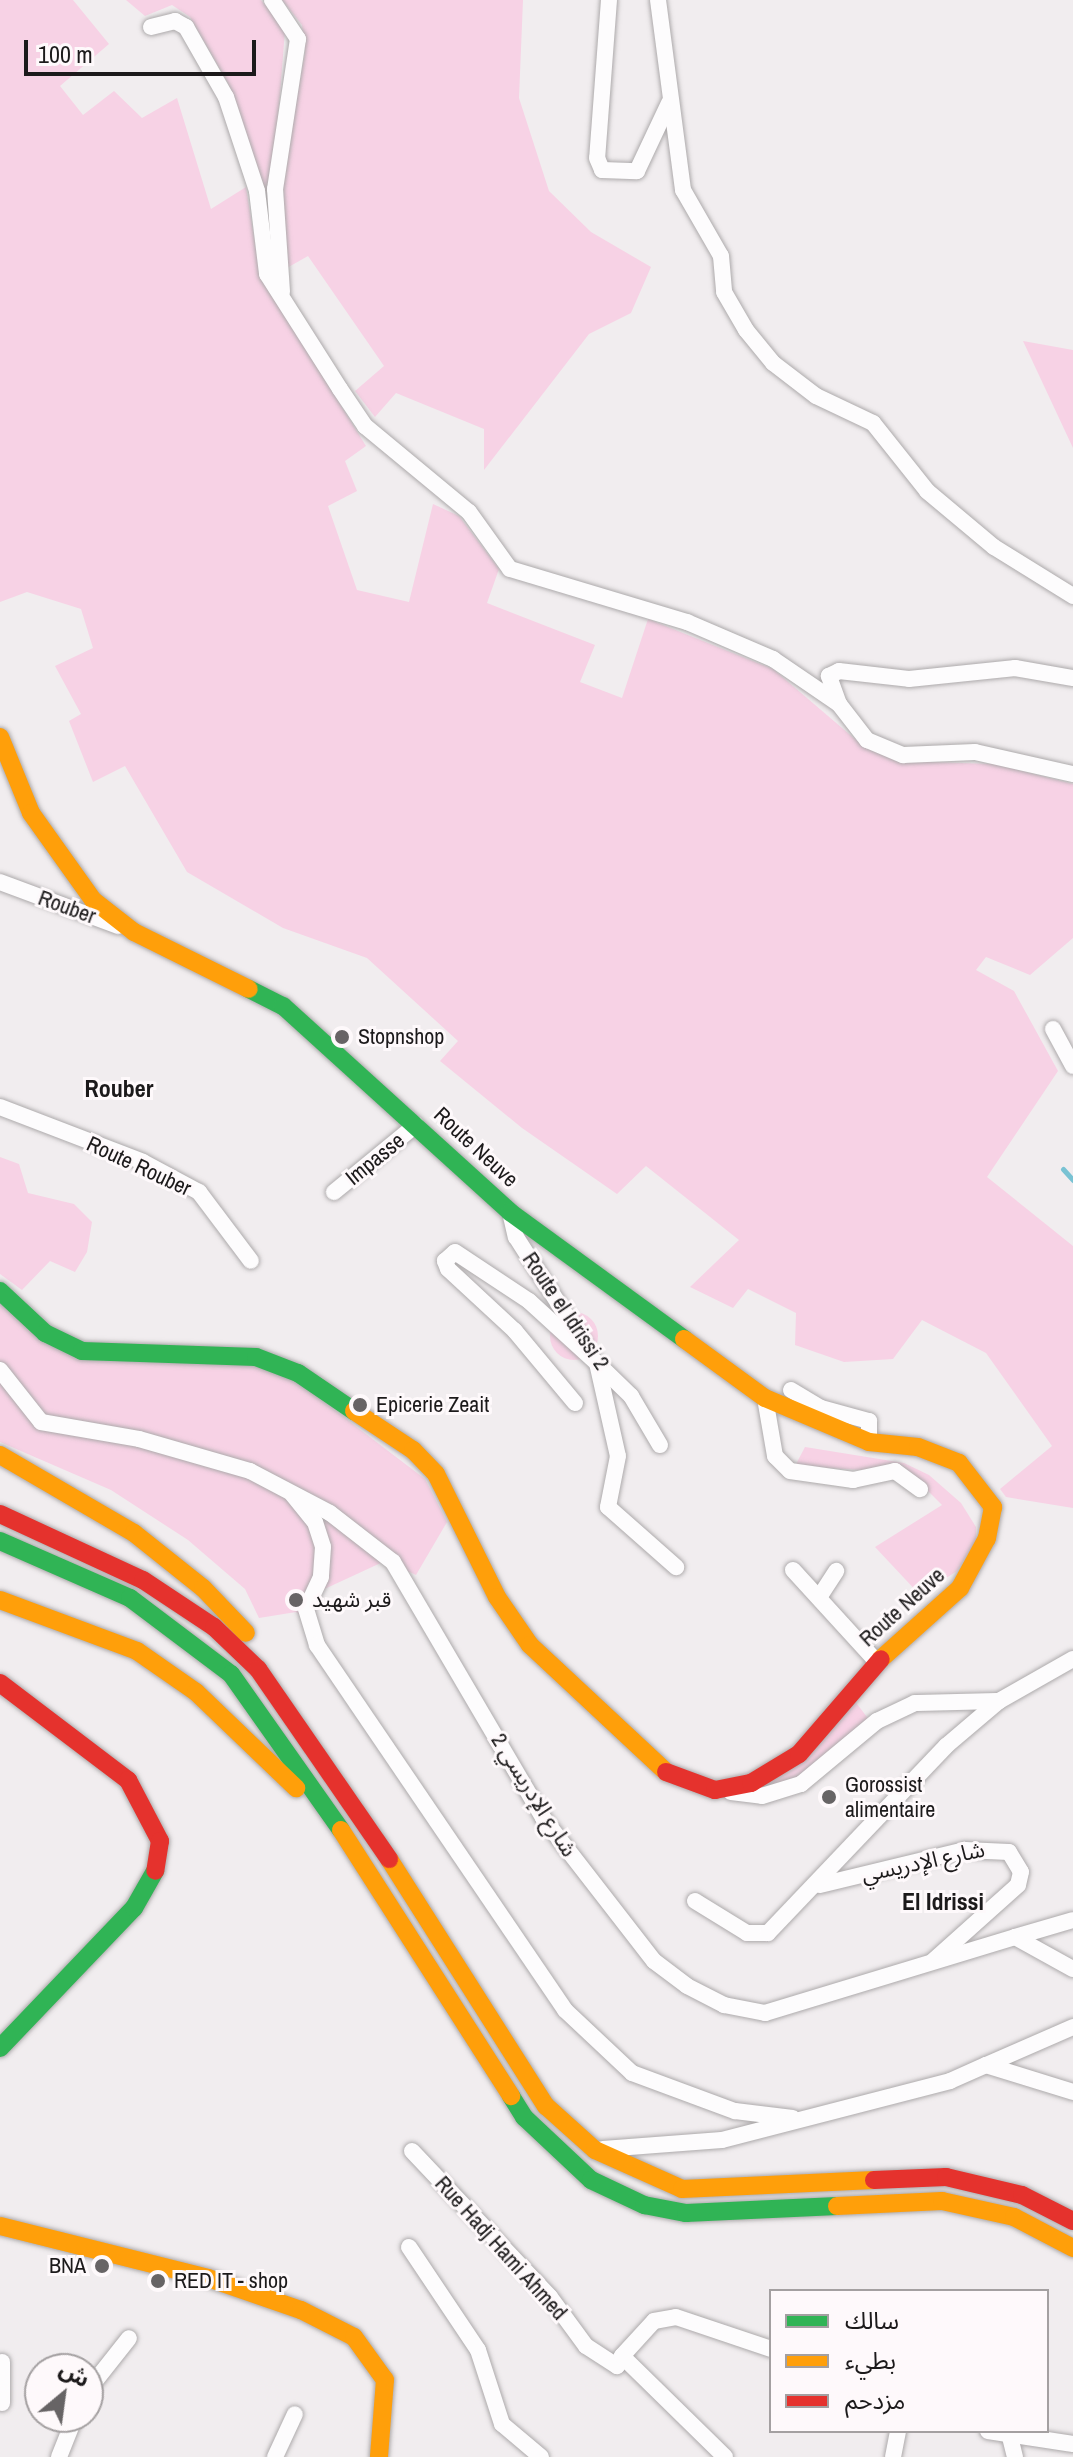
<!DOCTYPE html>
<meta charset="utf-8">
<style>
body{margin:0}
#map{position:relative;width:1073px;height:2457px;overflow:hidden;background:#f1edef;font-family:"Archivo Narrow","Noto Sans Arabic",sans-serif}
div>[style]{position:absolute}
[style*='--x']{left:calc(var(--x)*1px);top:calc(var(--y)*1px);width:calc(var(--w)*1px);rotate:calc(var(--a)*1deg)}
.green>*{inset:0;background:#f7d2e5}
.round{border-radius:50%}
.stream>*{height:5px;margin:-2.5px;padding:0 2.5px;transform-origin:2.5px;border-radius:2.5px;background:#79c2d3}
.roads{filter:drop-shadow(0 0 2px #adaaab) drop-shadow(0 0 2px #adaaab)}
.street>*{height:16px;margin:-8px;padding:0 8px;transform-origin:8px;border-radius:8px;background:#fdfcfd}
.fast>*{height:18px;margin:-9px;padding:0 9px;transform-origin:9px;border-radius:9px;background:#30b455}
.slow>*{height:18px;margin:-9px;padding:0 9px;transform-origin:9px;border-radius:9px;background:#ff9f0a}
.jam>*{height:18px;margin:-9px;padding:0 9px;transform-origin:9px;border-radius:9px;background:#e5322d}
.dots>*{width:22px;height:22px;translate:-50% -50%;box-sizing:border-box;border:4px solid #fef9fb;border-radius:50%}
span{translate:-50% -50%;white-space:nowrap;text-align:center;line-height:1.15;-webkit-text-stroke:6px #fef9fb;paint-order:stroke}
.street-label{font-size:22px;color:#1c1a1b}
.poi-label{font-size:22px;color:#1c1a1b}
.left{translate:0 -50%;text-align:left}
.right{translate:-100% -50%;text-align:right}
.neighbourhood-label{font-size:24px;color:#1c1a1b;font-weight:700}
.legend{position:absolute;left:769px;top:2289px;width:280px;height:144px;box-sizing:border-box;background:#fef9fb;border:2px solid #a4a0a1;margin:0;padding:10px 14px;list-style:none;font-size:24px;color:#1c1a1b}
.legend li{display:flex;align-items:center;gap:16px;height:40px}
.legend b{width:40px;border:2px solid #a4a0a1}
.north{position:absolute;left:24px;top:2353px;width:80px;height:80px;box-sizing:border-box;background:#fef9fb;border:2px solid #a4a0a1;border-radius:50%;rotate:29deg;font-size:22px;font-weight:700;line-height:32px;text-align:center;color:#1c1a1b}
.north::after{content:'';display:block;margin:auto;width:28px;height:36px;background:#676465;clip-path:polygon(50% 0,100% 100%,50% 72%,0 100%)}
.scale{position:absolute;left:24px;top:40px;width:232px;height:36px;box-sizing:border-box;border:4px solid #1c1a1b;border-top:0;padding-left:10px;font-size:24px;line-height:28px;white-space:nowrap;color:#1c1a1b;-webkit-text-stroke:6px #fef9fb;paint-order:stroke}
</style>
<div id="map">
<div class="green">
<div style="clip-path:polygon(0 0,73px 0,109px 44px,60px 86px,83px 115px,114px 91px,142px 118px,177px 98px,211px 209px,246px 187px,260px 275px,366px 446px,345px 461px,357px 491px,328px 506px,357px 590px,409px 602px,433px 504px,459px 516px,499px 569px,487px 603px,595px 645px,580px 682px,622px 698px,648px 619px,773px 669px,862px 745px,898px 761px,994px 764px,1073px 784px,1073px 938px,1030px 975px,986px 957px,976px 970px,1014px 991px,1058px 1071px,987px 1177px,1073px 1246px,1073px 1508px,1006px 1497px,1000px 1489px,1052px 1446px,986px 1353px,922px 1320px,893px 1359px,844px 1362px,795px 1345px,796px 1313px,748px 1289px,733px 1308px,690px 1287px,739px 1240px,646px 1166px,617px 1194px,522px 1128px,440px 1061px,458px 1041px,367px 958px,283px 928px,187px 872px,125px 766px,93px 782px,69px 721px,81px 714px,55px 666px,93px 648px,81px 609px,27px 592px,0 602px)"></div>
<div style="clip-path:polygon(126px 0,261px 0,285px 30px,269px 236px,262px 189px,229px 85px,190px 17px,172px 5px,145px 16px)"></div>
<div style="clip-path:polygon(282px 0,523px 0,519px 98px,549px 191px,591px 232px,651px 267px,631px 313px,589px 334px,484px 470px,484px 429px,396px 393px,375px 417px,355px 391px,384px 366px,308px 256px,285px 269px,283px 169px,305px 53px,302px 25px)"></div>
<div style="clip-path:polygon(1023px 341px,1073px 350px,1073px 448px)"></div>
<div style="clip-path:polygon(0 1157px,19px 1164px,28px 1193px,74px 1204px,92px 1222px,87px 1252px,75px 1272px,50px 1261px,22px 1290px,0 1274px)"></div>
<div style="clip-path:polygon(0 1294px,40px 1338px,255px 1365px,295px 1380px,425px 1479px,447px 1522px,416px 1575px,385px 1561px,318px 1592px,312px 1625px,296px 1612px,259px 1618px,245px 1589px,188px 1540px,111px 1490px,0 1442px)"></div>
<div class="round" style="left:550px;top:1312px;width:48px;height:48px"></div>
<div style="clip-path:polygon(805px 1447px,904px 1463px,929px 1475px,961px 1503px,976px 1527px,976px 1541px,957px 1571px,920px 1595px,875px 1547px,942px 1505px,910px 1473px,795px 1466px)"></div>
<div style="clip-path:polygon(851px 1696px,873px 1725px,815px 1775px,756px 1790px)"></div>
</div>
<div class="stream">
<div style="--x:1063;--y:1169;--w:15;--a:48"></div>
</div>
<div class="roads">
<div class="street">
<div style="--x:272;--y:0;--w:47;--a:56.3"></div>
<div style="--x:298;--y:39;--w:152;--a:98.7"></div>
<div style="--x:275;--y:189;--w:103;--a:86.1"></div>
<div style="--x:609;--y:0;--w:158;--a:94.3"></div>
<div style="--x:597;--y:158;--w:13;--a:67"></div>
<div style="--x:602;--y:170;--w:35;--a:2"></div>
<div style="--x:637;--y:171;--w:75;--a:-64.8"></div>
<div style="--x:658;--y:0;--w:192;--a:82.5"></div>
<div style="--x:683;--y:190;--w:76;--a:60.1"></div>
<div style="--x:721;--y:256;--w:36;--a:85"></div>
<div style="--x:724;--y:292;--w:44;--a:59.9"></div>
<div style="--x:746;--y:330;--w:43;--a:50.7"></div>
<div style="--x:773;--y:363;--w:54;--a:37.5"></div>
<div style="--x:816;--y:396;--w:63;--a:25.3"></div>
<div style="--x:873;--y:423;--w:87;--a:51.5"></div>
<div style="--x:927;--y:491;--w:87;--a:39.9"></div>
<div style="--x:994;--y:547;--w:93;--a:31.8"></div>
<div style="--x:151;--y:27;--w:25;--a:-14"></div>
<div style="--x:175;--y:21;--w:13;--a:29"></div>
<div style="--x:186;--y:27;--w:81;--a:60.3"></div>
<div style="--x:226;--y:97;--w:99;--a:71.7"></div>
<div style="--x:257;--y:191;--w:84;--a:83.1"></div>
<div style="--x:267;--y:274;--w:136;--a:57.6"></div>
<div style="--x:340;--y:389;--w:45;--a:56"></div>
<div style="--x:365;--y:426;--w:135;--a:39.6"></div>
<div style="--x:469;--y:512;--w:70;--a:54.3"></div>
<div style="--x:510;--y:569;--w:185;--a:16.7"></div>
<div style="--x:687;--y:622;--w:94;--a:23.3"></div>
<div style="--x:773;--y:659;--w:80;--a:34.3"></div>
<div style="--x:839;--y:704;--w:46;--a:52.1"></div>
<div style="--x:867;--y:740;--w:39;--a:23"></div>
<div style="--x:903;--y:755;--w:72;--a:-2.4"></div>
<div style="--x:975;--y:752;--w:100;--a:12.7"></div>
<div style="--x:839;--y:704;--w:30;--a:-110"></div>
<div style="--x:829;--y:676;--w:11;--a:-27"></div>
<div style="--x:839;--y:671;--w:70;--a:6.5"></div>
<div style="--x:909;--y:679;--w:107;--a:-5.9"></div>
<div style="--x:1015;--y:668;--w:59;--a:9.8"></div>
<div style="--x:0;--y:882;--w:126;--a:20.4"></div>
<div style="--x:1053;--y:1029;--w:42;--a:61.6"></div>
<div style="--x:0;--y:1107;--w:153;--a:21"></div>
<div style="--x:143;--y:1162;--w:64;--a:28.2"></div>
<div style="--x:199;--y:1192;--w:86;--a:53"></div>
<div style="--x:334;--y:1192;--w:106;--a:-39.3"></div>
<div style="--x:510;--y:1212;--w:26;--a:77"></div>
<div style="--x:516;--y:1237;--w:128;--a:57.4"></div>
<div style="--x:598;--y:1364;--w:46;--a:44.1"></div>
<div style="--x:631;--y:1396;--w:57;--a:59.4"></div>
<div style="--x:0;--y:1370;--w:66;--a:51.7"></div>
<div style="--x:41;--y:1422;--w:99;--a:9.8"></div>
<div style="--x:139;--y:1439;--w:116;--a:16.1"></div>
<div style="--x:250;--y:1471;--w:90;--a:27.7"></div>
<div style="--x:330;--y:1513;--w:80;--a:37.9"></div>
<div style="--x:393;--y:1562;--w:297;--a:59.6"></div>
<div style="--x:543;--y:1818;--w:181;--a:52.2"></div>
<div style="--x:654;--y:1961;--w:41;--a:37.1"></div>
<div style="--x:687;--y:1986;--w:42;--a:27.2"></div>
<div style="--x:724;--y:2005;--w:42;--a:11"></div>
<div style="--x:765;--y:2013;--w:261;--a:-16.9"></div>
<div style="--x:1015;--y:1937;--w:66;--a:28.9"></div>
<div style="--x:791;--y:1390;--w:35;--a:31"></div>
<div style="--x:821;--y:1408;--w:50;--a:15.2"></div>
<div style="--x:869;--y:1421;--w:21;--a:90"></div>
<div style="--x:765;--y:1398;--w:59;--a:80.2"></div>
<div style="--x:775;--y:1456;--w:21;--a:45"></div>
<div style="--x:790;--y:1471;--w:64;--a:8.1"></div>
<div style="--x:853;--y:1480;--w:43;--a:-12.1"></div>
<div style="--x:895;--y:1471;--w:31;--a:36"></div>
<div style="--x:575;--y:1403;--w:94;--a:-129.8"></div>
<div style="--x:515;--y:1331;--w:91;--a:-137.2"></div>
<div style="--x:448;--y:1269;--w:9;--a:-111"></div>
<div style="--x:445;--y:1261;--w:13;--a:-42"></div>
<div style="--x:455;--y:1252;--w:89;--a:33.5"></div>
<div style="--x:529;--y:1301;--w:92;--a:42.4"></div>
<div style="--x:597;--y:1363;--w:95;--a:77.3"></div>
<div style="--x:618;--y:1456;--w:52;--a:101.1"></div>
<div style="--x:608;--y:1507;--w:91;--a:41.4"></div>
<div style="--x:292;--y:1494;--w:36;--a:51"></div>
<div style="--x:315;--y:1522;--w:26;--a:72"></div>
<div style="--x:323;--y:1547;--w:30;--a:94"></div>
<div style="--x:321;--y:1577;--w:35;--a:115"></div>
<div style="--x:306;--y:1609;--w:38;--a:73"></div>
<div style="--x:317;--y:1645;--w:441;--a:55.8"></div>
<div style="--x:565;--y:2010;--w:92;--a:43.2"></div>
<div style="--x:632;--y:2073;--w:110;--a:20.3"></div>
<div style="--x:735;--y:2111;--w:58;--a:6.9"></div>
<div style="--x:793;--y:1570;--w:125;--a:47.6"></div>
<div style="--x:820;--y:1596;--w:30;--a:-57"></div>
<div style="--x:731;--y:1792;--w:31;--a:7"></div>
<div style="--x:762;--y:1796;--w:41;--a:-17.1"></div>
<div style="--x:801;--y:1784;--w:99;--a:-39.7"></div>
<div style="--x:877;--y:1721;--w:42;--a:-25.3"></div>
<div style="--x:915;--y:1703;--w:84;--a:-1.4"></div>
<div style="--x:820;--y:1885;--w:149;--a:-13.6"></div>
<div style="--x:965;--y:1850;--w:44;--a:2.6"></div>
<div style="--x:1009;--y:1852;--w:23;--a:59"></div>
<div style="--x:1021;--y:1872;--w:13;--a:103"></div>
<div style="--x:1018;--y:1885;--w:114;--a:138.2"></div>
<div style="--x:695;--y:1901;--w:61;--a:31.6"></div>
<div style="--x:747;--y:1933;--w:21;--a:0"></div>
<div style="--x:768;--y:1933;--w:258;--a:-46.4"></div>
<div style="--x:946;--y:1746;--w:70;--a:-40.3"></div>
<div style="--x:999;--y:1701;--w:85;--a:-29.6"></div>
<div style="--x:1015;--y:1937;--w:60;--a:-16.3"></div>
<div style="--x:986;--y:2065;--w:95;--a:-23.6"></div>
<div style="--x:603;--y:2149;--w:119;--a:-4.3"></div>
<div style="--x:722;--y:2140;--w:236;--a:-14.5"></div>
<div style="--x:950;--y:2081;--w:39;--a:-24"></div>
<div style="--x:986;--y:2065;--w:91;--a:17.2"></div>
<div style="--x:412;--y:2151;--w:201;--a:46.6"></div>
<div style="--x:550;--y:2297;--w:61;--a:53.7"></div>
<div style="--x:586;--y:2346;--w:37;--a:33"></div>
<div style="--x:617;--y:2366;--w:11;--a:-63"></div>
<div style="--x:622;--y:2356;--w:144;--a:44.4"></div>
<div style="--x:409;--y:2247;--w:124;--a:56.2"></div>
<div style="--x:478;--y:2350;--w:78;--a:72"></div>
<div style="--x:502;--y:2424;--w:51;--a:40.2"></div>
<div style="--x:622;--y:2356;--w:47;--a:-47.6"></div>
<div style="--x:654;--y:2321;--w:22;--a:-10"></div>
<div style="--x:676;--y:2317;--w:100;--a:18.6"></div>
<div style="--x:88;--y:2390;--w:66;--a:-51.7"></div>
<div style="--x:2;--y:2403;--w:41;--a:-90"></div>
<div style="--x:988;--y:2431;--w:86;--a:8.7"></div>
<div style="--x:1010;--y:2437;--w:21;--a:76"></div>
<div style="--x:59;--y:2457;--w:43;--a:-68.2"></div>
<div style="--x:275;--y:2457;--w:47;--a:-65.1"></div>
<div style="--x:893;--y:2457;--w:26;--a:-79"></div>
</div>
<div class="fast">
<div style="--x:249;--y:989;--w:38;--a:27"></div>
<div style="--x:283;--y:1006;--w:307;--a:42.2"></div>
<div style="--x:510;--y:1212;--w:215;--a:36.1"></div>
<div style="--x:0;--y:1291;--w:62;--a:43"></div>
<div style="--x:45;--y:1333;--w:41;--a:25.9"></div>
<div style="--x:82;--y:1351;--w:174;--a:2"></div>
<div style="--x:256;--y:1357;--w:45;--a:20.9"></div>
<div style="--x:298;--y:1373;--w:68;--a:34.2"></div>
<div style="--x:0;--y:1541;--w:142;--a:23.7"></div>
<div style="--x:130;--y:1598;--w:126;--a:37"></div>
<div style="--x:231;--y:1674;--w:191;--a:54.8"></div>
<div style="--x:0;--y:2048;--w:194;--a:-46.3"></div>
<div style="--x:134;--y:1908;--w:43;--a:-60.4"></div>
<div style="--x:511;--y:2096;--w:25;--a:58"></div>
<div style="--x:524;--y:2117;--w:92;--a:43.2"></div>
<div style="--x:591;--y:2180;--w:59;--a:25.3"></div>
<div style="--x:644;--y:2205;--w:43;--a:10.8"></div>
<div style="--x:686;--y:2213;--w:151;--a:-2.7"></div>
</div>
<div class="slow">
<div style="--x:0;--y:737;--w:82;--a:67.8"></div>
<div style="--x:31;--y:813;--w:107;--a:54.5"></div>
<div style="--x:93;--y:900;--w:52;--a:38"></div>
<div style="--x:134;--y:932;--w:128;--a:26.4"></div>
<div style="--x:684;--y:1339;--w:100;--a:36.1"></div>
<div style="--x:765;--y:1398;--w:113;--a:22.9"></div>
<div style="--x:869;--y:1442;--w:49;--a:5.8"></div>
<div style="--x:918;--y:1447;--w:44;--a:21.3"></div>
<div style="--x:959;--y:1463;--w:56;--a:52.3"></div>
<div style="--x:993;--y:1507;--w:32;--a:101"></div>
<div style="--x:987;--y:1538;--w:57;--a:118.4"></div>
<div style="--x:960;--y:1588;--w:106;--a:138.1"></div>
<div style="--x:354;--y:1411;--w:71;--a:33.5"></div>
<div style="--x:413;--y:1450;--w:33;--a:46"></div>
<div style="--x:436;--y:1474;--w:137;--a:63.6"></div>
<div style="--x:497;--y:1597;--w:58;--a:55.5"></div>
<div style="--x:530;--y:1645;--w:186;--a:43"></div>
<div style="--x:0;--y:1455;--w:155;--a:30.2"></div>
<div style="--x:134;--y:1533;--w:88;--a:38.6"></div>
<div style="--x:203;--y:1588;--w:62;--a:46.3"></div>
<div style="--x:0;--y:1600;--w:146;--a:20.4"></div>
<div style="--x:137;--y:1651;--w:72;--a:34.8"></div>
<div style="--x:196;--y:1692;--w:139;--a:43.8"></div>
<div style="--x:341;--y:1830;--w:316;--a:57.4"></div>
<div style="--x:389;--y:1859;--w:293;--a:57.6"></div>
<div style="--x:546;--y:2106;--w:66;--a:41.9"></div>
<div style="--x:595;--y:2150;--w:95;--a:24.1"></div>
<div style="--x:682;--y:2189;--w:192;--a:-2.7"></div>
<div style="--x:837;--y:2206;--w:105;--a:-2.7"></div>
<div style="--x:942;--y:2201;--w:74;--a:12.5"></div>
<div style="--x:1014;--y:2217;--w:67;--a:27.7"></div>
<div style="--x:0;--y:2226;--w:214;--a:14"></div>
<div style="--x:208;--y:2278;--w:98;--a:19"></div>
<div style="--x:301;--y:2310;--w:59;--a:27"></div>
<div style="--x:354;--y:2337;--w:53;--a:54.2"></div>
<div style="--x:385;--y:2380;--w:77;--a:94.5"></div>
</div>
<div class="jam">
<div style="--x:0;--y:1514;--w:157;--a:24.8"></div>
<div style="--x:143;--y:1580;--w:85;--a:33.5"></div>
<div style="--x:214;--y:1627;--w:61;--a:43.7"></div>
<div style="--x:258;--y:1669;--w:231;--a:55.4"></div>
<div style="--x:0;--y:1683;--w:161;--a:37.2"></div>
<div style="--x:128;--y:1780;--w:69;--a:62.3"></div>
<div style="--x:160;--y:1841;--w:30;--a:99"></div>
<div style="--x:666;--y:1772;--w:52;--a:20.2"></div>
<div style="--x:715;--y:1790;--w:37;--a:-11"></div>
<div style="--x:751;--y:1783;--w:56;--a:-31.1"></div>
<div style="--x:799;--y:1754;--w:125;--a:-49.2"></div>
<div style="--x:874;--y:2180;--w:72;--a:-2.4"></div>
<div style="--x:946;--y:2177;--w:78;--a:13.3"></div>
<div style="--x:1022;--y:2195;--w:57;--a:27"></div>
</div>
</div>
<div class="dots">
<div style="left:342px;top:1037px;background:#676465"></div>
<div style="left:360px;top:1405px;background:#676465"></div>
<div style="left:296px;top:1600px;background:#676465"></div>
<div style="left:829px;top:1797px;background:#676465"></div>
<div style="left:102px;top:2266px;background:#676465"></div>
<div style="left:158px;top:2281px;background:#676465"></div>
</div>
<div class="street-label">
<span style="left:67px;top:907px;rotate:20deg">Rouber</span>
<span style="left:476px;top:1147px;rotate:43deg">Route Neuve</span>
<span style="left:375px;top:1159px;rotate:-39deg">Impasse</span>
<span style="left:139px;top:1166px;rotate:25deg">Route Rouber</span>
<span style="left:566px;top:1311px;rotate:56deg">Route el Idrissi 2</span>
<span style="left:902px;top:1607px;rotate:-42deg">Route Neuve</span>
<span style="left:534px;top:1795px;rotate:58deg">شارع الإدريسي 2</span>
<span style="left:923px;top:1862px;rotate:-12deg">شارع الإدريسي</span>
<span style="left:501px;top:2248px;rotate:48deg">Rue Hadj Hami Ahmed</span>
</div>
<div class="poi-label">
<span class="left" style="left:358px;top:1037px">Stopnshop</span>
<span class="left" style="left:376px;top:1405px">Epicerie Zeait</span>
<span class="left" style="left:312px;top:1600px">قبر شهيد</span>
<span class="left" style="left:845px;top:1797px">Gorossist<br>alimentaire</span>
<span class="right" style="left:86px;top:2266px">BNA</span>
<span class="left" style="left:174px;top:2281px">RED IT - shop</span>
</div>
<div class="neighbourhood-label">
<span style="left:119px;top:1089px">Rouber</span>
<span style="left:943px;top:1902px">El Idrissi</span>
</div>
<ul class="legend">
<li><b style="height:10px;background:#30b455"></b>سالك</li>
<li><b style="height:10px;background:#ff9f0a"></b>بطيء</li>
<li><b style="height:10px;background:#e5322d"></b>مزدحم</li>
</ul>
<div class="north">ش</div>
<div class="scale">100 m</div>
</div>
